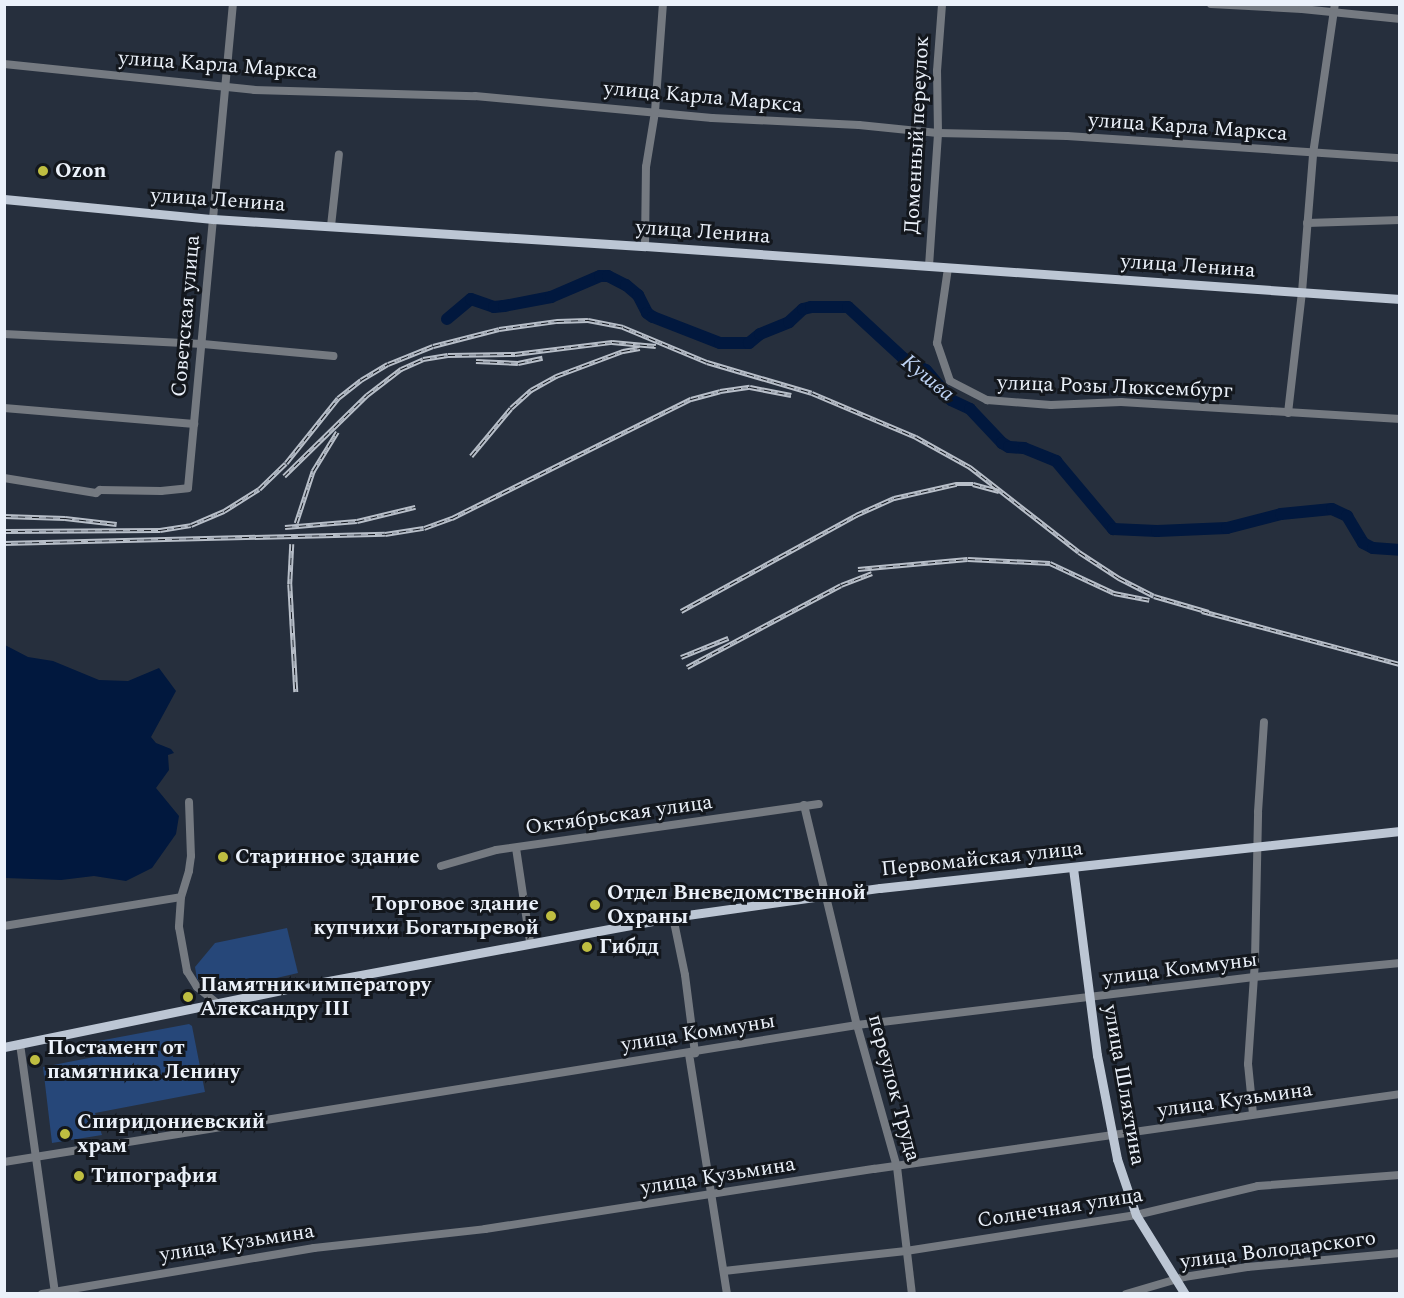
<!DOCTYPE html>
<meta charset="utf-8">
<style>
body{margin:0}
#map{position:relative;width:1404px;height:1298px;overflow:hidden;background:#262f3d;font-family:Spectral,serif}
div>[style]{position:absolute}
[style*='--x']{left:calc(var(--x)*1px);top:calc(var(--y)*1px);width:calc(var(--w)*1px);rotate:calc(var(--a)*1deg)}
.green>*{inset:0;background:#264779}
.water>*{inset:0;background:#01183e}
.river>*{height:12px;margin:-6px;padding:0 6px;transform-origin:6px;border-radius:6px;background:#01183e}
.minor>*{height:8px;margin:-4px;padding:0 4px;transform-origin:4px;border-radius:4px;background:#757a81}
.major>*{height:9px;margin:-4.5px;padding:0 4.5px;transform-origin:4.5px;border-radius:4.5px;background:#bcc6d4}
.rail>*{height:4.5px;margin-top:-2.25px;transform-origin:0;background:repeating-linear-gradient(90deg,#13171d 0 7px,#b8bfc9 0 14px);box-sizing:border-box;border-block:2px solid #b8bfc9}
.dots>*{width:16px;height:16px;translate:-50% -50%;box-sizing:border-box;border:3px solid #13171d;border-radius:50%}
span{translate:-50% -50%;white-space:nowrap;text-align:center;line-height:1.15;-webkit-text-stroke:6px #13171d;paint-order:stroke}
.street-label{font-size:21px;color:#ebf1fa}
.poi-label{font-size:21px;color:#ebf1fa;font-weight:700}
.left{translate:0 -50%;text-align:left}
.right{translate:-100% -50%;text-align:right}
.water-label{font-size:22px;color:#bed3f4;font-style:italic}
.frame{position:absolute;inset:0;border:6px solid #ebf1fa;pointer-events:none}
</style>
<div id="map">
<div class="green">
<div style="clip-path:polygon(287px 928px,298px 973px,225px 990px,197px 979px,195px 967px,215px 943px)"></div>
<div style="clip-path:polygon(189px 1024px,192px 1026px,205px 1092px,95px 1113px,102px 1135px,52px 1143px,43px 1067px,94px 1057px,93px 1042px)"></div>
</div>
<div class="water">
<div style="clip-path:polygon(5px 645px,28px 657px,53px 661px,99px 680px,128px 681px,159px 668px,176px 691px,151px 737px,156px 743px,171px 749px,174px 753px,168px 755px,169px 770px,156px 788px,179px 816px,176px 834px,152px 868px,126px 881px,94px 876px,61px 880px,5px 878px)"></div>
</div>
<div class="river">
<div style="--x:447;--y:319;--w:31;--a:-40"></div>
<div style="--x:471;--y:299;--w:24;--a:19"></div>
<div style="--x:494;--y:307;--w:10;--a:-6"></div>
<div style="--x:504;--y:306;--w:48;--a:-10.8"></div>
<div style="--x:551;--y:297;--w:53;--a:-23.2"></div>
<div style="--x:600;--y:276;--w:8;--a:0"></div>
<div style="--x:608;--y:276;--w:20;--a:27"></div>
<div style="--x:626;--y:285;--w:16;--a:40"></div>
<div style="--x:638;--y:295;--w:20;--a:63"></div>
<div style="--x:647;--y:313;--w:7;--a:34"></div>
<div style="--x:653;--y:317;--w:72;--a:21.2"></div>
<div style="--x:720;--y:343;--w:29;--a:0"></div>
<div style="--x:749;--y:343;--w:14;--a:-39"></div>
<div style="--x:760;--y:334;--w:31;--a:-22"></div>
<div style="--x:789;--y:322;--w:19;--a:-43"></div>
<div style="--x:803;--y:309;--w:8;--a:-14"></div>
<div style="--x:811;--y:307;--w:37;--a:0"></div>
<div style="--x:848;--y:307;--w:75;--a:42.8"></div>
<div style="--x:903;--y:358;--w:26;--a:28"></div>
<div style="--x:926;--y:370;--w:39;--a:50"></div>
<div style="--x:951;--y:400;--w:21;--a:25"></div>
<div style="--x:970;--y:409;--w:47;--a:46.7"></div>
<div style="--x:1002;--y:443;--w:8;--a:30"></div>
<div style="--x:1009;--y:447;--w:15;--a:4"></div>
<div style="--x:1024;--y:448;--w:35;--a:22"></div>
<div style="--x:1056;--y:461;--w:89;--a:50"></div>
<div style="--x:1113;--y:529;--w:44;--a:2.6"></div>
<div style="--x:1157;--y:531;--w:70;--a:-2.5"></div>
<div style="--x:1227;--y:528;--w:56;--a:-14.5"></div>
<div style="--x:1281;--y:514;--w:51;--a:-5.6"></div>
<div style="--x:1332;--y:509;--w:17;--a:25"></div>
<div style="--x:1347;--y:516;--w:31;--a:59"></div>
<div style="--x:1363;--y:543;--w:11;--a:27"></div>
<div style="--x:1373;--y:548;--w:27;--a:4"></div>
</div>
<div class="minor">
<div style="--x:1211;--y:4;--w:91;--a:3.1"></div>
<div style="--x:1302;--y:9;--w:99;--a:5.8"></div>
<div style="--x:4;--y:64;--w:251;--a:5.9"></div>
<div style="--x:254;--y:90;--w:221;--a:1.6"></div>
<div style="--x:475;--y:96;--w:238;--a:5.3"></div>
<div style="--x:712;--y:118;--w:147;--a:2.7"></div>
<div style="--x:859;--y:125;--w:79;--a:5.8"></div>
<div style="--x:938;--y:133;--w:129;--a:1.3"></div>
<div style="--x:1067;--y:136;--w:334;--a:3.8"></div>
<div style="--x:1307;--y:223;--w:93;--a:-1.8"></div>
<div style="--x:331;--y:226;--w:72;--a:-83.7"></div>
<div style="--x:645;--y:246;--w:79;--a:-89.3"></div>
<div style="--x:646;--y:167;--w:56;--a:-80.7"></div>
<div style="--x:655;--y:112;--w:108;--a:-85.8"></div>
<div style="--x:929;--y:266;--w:133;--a:-86.1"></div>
<div style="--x:938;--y:133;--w:62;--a:-90.9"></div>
<div style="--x:937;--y:71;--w:67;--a:-85.7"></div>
<div style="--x:948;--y:268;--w:76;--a:98.3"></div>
<div style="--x:937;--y:343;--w:40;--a:71.1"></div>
<div style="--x:950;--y:381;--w:42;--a:27.2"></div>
<div style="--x:987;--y:400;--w:64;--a:4.5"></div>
<div style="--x:1051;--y:405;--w:70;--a:-2.5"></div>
<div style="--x:1121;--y:402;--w:280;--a:3.5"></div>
<div style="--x:4;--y:334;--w:199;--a:2.9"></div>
<div style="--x:203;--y:344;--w:131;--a:5.3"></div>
<div style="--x:4;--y:408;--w:191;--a:4.8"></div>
<div style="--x:1288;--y:413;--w:122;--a:-83.4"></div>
<div style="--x:1302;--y:292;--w:138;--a:-85.4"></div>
<div style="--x:1313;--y:154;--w:152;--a:-81.7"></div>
<div style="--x:4;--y:478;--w:93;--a:9.3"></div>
<div style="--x:96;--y:493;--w:5;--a:-37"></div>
<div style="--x:100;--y:490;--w:61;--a:0.9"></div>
<div style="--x:161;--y:491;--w:27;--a:-6"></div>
<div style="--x:188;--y:488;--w:486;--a:-84.7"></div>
<div style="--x:189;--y:802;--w:54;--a:87.9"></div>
<div style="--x:191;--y:856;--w:15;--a:98"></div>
<div style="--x:189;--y:871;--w:27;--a:107"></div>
<div style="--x:181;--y:897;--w:30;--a:94"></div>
<div style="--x:179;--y:927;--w:45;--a:79.7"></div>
<div style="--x:187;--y:971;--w:19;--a:58"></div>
<div style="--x:197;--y:987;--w:26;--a:39"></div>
<div style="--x:804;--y:805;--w:226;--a:76.5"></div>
<div style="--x:857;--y:1025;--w:148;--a:74.3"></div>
<div style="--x:897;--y:1167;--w:128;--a:83.3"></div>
<div style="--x:516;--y:848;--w:95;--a:81.5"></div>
<div style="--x:441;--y:866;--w:57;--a:-16.2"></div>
<div style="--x:496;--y:850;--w:326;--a:-8.1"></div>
<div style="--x:673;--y:917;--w:59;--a:78.3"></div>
<div style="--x:685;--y:975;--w:79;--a:82.7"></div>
<div style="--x:4;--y:926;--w:179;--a:-9.3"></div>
<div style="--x:20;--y:1044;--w:252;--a:82"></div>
<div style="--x:689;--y:1054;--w:243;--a:81"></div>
<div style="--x:1253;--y:1114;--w:50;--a:-95.7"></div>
<div style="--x:1248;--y:1064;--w:104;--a:-86.1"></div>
<div style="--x:1255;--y:960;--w:148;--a:-88.8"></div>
<div style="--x:1258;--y:812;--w:90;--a:-86.2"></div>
<div style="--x:4;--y:1162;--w:864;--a:-9.12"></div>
<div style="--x:857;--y:1025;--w:400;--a:-6.9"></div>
<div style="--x:1254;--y:977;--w:147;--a:-5.5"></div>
<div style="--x:724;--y:1271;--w:183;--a:-6.3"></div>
<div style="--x:906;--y:1251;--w:233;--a:-8.9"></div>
<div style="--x:1136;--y:1215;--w:125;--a:-13.4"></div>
<div style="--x:1258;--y:1186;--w:142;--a:-4.4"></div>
<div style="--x:42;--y:1294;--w:276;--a:-9.6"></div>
<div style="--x:314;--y:1248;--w:172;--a:-6.3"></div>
<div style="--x:485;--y:1229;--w:394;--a:-8.8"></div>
<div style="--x:874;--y:1169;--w:531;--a:-8.11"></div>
<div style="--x:1126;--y:1294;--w:60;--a:-16.3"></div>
<div style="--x:1184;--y:1277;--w:64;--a:-9"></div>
<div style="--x:1247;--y:1267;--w:154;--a:-5.2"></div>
</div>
<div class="major">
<div style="--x:4;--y:199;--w:210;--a:5.5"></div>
<div style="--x:213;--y:219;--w:433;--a:3.6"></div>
<div style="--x:645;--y:246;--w:757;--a:4.02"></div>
<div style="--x:1073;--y:868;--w:189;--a:82.7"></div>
<div style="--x:1097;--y:1055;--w:106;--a:79.1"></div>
<div style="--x:1117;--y:1159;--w:59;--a:71.3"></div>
<div style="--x:1136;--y:1215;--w:93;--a:58.2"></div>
<div style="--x:4;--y:1047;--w:298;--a:-11.6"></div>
<div style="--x:296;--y:987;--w:383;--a:-10.5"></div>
<div style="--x:673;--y:917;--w:209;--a:-8"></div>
<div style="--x:880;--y:888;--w:523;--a:-6.26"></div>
</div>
<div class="rail">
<div style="--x:476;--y:361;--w:42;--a:2.7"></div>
<div style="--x:518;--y:363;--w:25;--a:-12"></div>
<div style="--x:471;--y:456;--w:62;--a:-50.2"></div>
<div style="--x:511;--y:408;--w:27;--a:-42"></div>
<div style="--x:531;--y:390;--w:29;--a:-29"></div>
<div style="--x:556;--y:376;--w:72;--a:-20.5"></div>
<div style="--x:623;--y:351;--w:17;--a:-10"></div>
<div style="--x:284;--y:476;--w:116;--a:-44.3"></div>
<div style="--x:367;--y:395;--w:43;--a:-37.4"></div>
<div style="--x:401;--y:369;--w:24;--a:-24"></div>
<div style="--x:423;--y:359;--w:25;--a:-9"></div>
<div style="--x:448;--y:355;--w:67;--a:-0.9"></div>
<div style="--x:515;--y:354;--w:98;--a:-7.1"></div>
<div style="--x:612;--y:342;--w:44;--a:5.2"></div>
<div style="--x:4;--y:516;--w:61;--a:1.9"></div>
<div style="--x:65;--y:518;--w:52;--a:6.6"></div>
<div style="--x:296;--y:523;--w:55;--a:-71.9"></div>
<div style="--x:313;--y:471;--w:46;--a:-58.4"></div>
<div style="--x:285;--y:527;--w:72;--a:-4.8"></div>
<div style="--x:357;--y:521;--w:60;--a:-13.6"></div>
<div style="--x:4;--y:531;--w:156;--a:-0.4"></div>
<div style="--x:160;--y:530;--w:31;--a:-9"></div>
<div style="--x:191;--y:525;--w:36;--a:-23"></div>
<div style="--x:224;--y:511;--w:41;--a:-32.2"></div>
<div style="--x:259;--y:489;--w:37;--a:-44"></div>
<div style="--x:286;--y:463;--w:83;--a:-51.3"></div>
<div style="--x:338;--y:398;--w:29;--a:-38"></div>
<div style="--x:361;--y:380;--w:31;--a:-31"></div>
<div style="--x:388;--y:364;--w:48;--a:-21.8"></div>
<div style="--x:433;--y:346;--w:68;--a:-14.4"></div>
<div style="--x:499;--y:329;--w:59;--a:-7.9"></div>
<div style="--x:557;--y:321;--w:31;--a:-2"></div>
<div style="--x:588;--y:320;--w:36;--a:11"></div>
<div style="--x:623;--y:327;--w:91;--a:22.6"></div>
<div style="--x:707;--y:362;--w:109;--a:16.4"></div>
<div style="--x:812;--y:393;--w:113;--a:22.9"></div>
<div style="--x:916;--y:437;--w:62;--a:29.1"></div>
<div style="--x:970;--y:467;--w:138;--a:37.9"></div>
<div style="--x:1079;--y:552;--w:48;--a:33"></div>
<div style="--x:1119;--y:578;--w:39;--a:27"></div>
<div style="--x:1154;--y:596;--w:57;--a:16.2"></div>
<div style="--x:4;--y:543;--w:381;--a:-1.4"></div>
<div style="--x:385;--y:534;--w:39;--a:-9"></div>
<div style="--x:424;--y:528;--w:30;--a:-20"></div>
<div style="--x:452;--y:518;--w:267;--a:-26.5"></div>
<div style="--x:691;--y:399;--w:30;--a:-15"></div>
<div style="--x:720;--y:391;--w:30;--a:-8"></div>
<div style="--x:750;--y:387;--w:42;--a:11"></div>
<div style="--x:292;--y:544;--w:40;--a:92.9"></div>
<div style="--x:290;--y:584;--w:108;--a:86.8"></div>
<div style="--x:858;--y:569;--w:110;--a:-5.2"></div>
<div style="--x:968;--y:559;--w:82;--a:2.8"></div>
<div style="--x:1050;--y:563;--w:71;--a:25.1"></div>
<div style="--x:1114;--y:593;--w:36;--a:11"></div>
<div style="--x:681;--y:611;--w:200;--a:-28.7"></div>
<div style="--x:856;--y:515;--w:42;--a:-24.1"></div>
<div style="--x:894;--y:498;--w:64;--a:-12.7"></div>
<div style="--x:956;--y:484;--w:17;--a:0"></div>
<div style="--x:973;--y:484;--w:27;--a:15"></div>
<div style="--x:1202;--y:611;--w:205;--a:15"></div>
<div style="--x:681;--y:657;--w:51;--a:-22"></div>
<div style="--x:687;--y:667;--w:174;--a:-28"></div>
<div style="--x:841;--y:585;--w:33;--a:-21"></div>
</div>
<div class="dots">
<div style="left:43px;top:171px;background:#bfbe41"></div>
<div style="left:223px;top:857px;background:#bfbe41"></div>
<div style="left:595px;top:905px;background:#bfbe41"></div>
<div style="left:551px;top:916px;background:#bfbe41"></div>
<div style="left:587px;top:947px;background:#bfbe41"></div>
<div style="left:188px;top:997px;background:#bfbe41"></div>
<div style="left:35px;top:1060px;background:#bfbe41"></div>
<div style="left:65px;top:1134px;background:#bfbe41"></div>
<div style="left:79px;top:1176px;background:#bfbe41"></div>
</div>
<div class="street-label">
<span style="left:218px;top:65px;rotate:4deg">улица Карла Маркса</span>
<span style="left:703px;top:97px;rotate:5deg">улица Карла Маркса</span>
<span style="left:1188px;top:127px;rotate:4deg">улица Карла Маркса</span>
<span style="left:917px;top:135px;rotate:-87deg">Доменный переулок</span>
<span style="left:218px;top:200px;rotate:4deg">улица Ленина</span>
<span style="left:703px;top:232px;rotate:4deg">улица Ленина</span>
<span style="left:1188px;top:266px;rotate:4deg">улица Ленина</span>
<span style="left:186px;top:316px;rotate:-85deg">Советская улица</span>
<span style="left:1115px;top:387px;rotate:2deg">улица Розы Люксембург</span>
<span style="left:619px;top:815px;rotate:-8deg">Октябрьская улица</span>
<span style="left:982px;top:859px;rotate:-6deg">Первомайская улица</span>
<span style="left:1180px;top:969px;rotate:-7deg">улица Коммуны</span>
<span style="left:698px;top:1033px;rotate:-9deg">улица Коммуны</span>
<span style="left:1124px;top:1085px;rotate:80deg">улица Шляхтина</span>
<span style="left:894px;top:1088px;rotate:75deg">переулок Труда</span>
<span style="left:1235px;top:1100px;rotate:-8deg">улица Кузьмина</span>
<span style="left:718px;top:1176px;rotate:-9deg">улица Кузьмина</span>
<span style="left:1060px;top:1208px;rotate:-9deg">Солнечная улица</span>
<span style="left:237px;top:1243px;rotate:-9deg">улица Кузьмина</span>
<span style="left:1278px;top:1250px;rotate:-7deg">улица Володарского</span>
</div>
<div class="poi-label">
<span class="left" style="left:55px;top:171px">Ozon</span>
<span class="left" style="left:235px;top:857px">Старинное здание</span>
<span class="left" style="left:607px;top:905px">Отдел Вневедомственной<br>Охраны</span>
<span class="right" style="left:539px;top:916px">Торговое здание<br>купчихи Богатыревой</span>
<span class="left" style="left:599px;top:947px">Гибдд</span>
<span class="left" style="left:200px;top:997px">Памятник императору<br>Александру III</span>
<span class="left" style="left:47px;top:1060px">Постамент от<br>памятника Ленину</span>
<span class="left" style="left:77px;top:1134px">Спиридониевский<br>храм</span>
<span class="left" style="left:91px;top:1176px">Типография</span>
</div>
<div class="water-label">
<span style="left:928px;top:378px;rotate:39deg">Кушва</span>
</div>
<div class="frame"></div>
</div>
